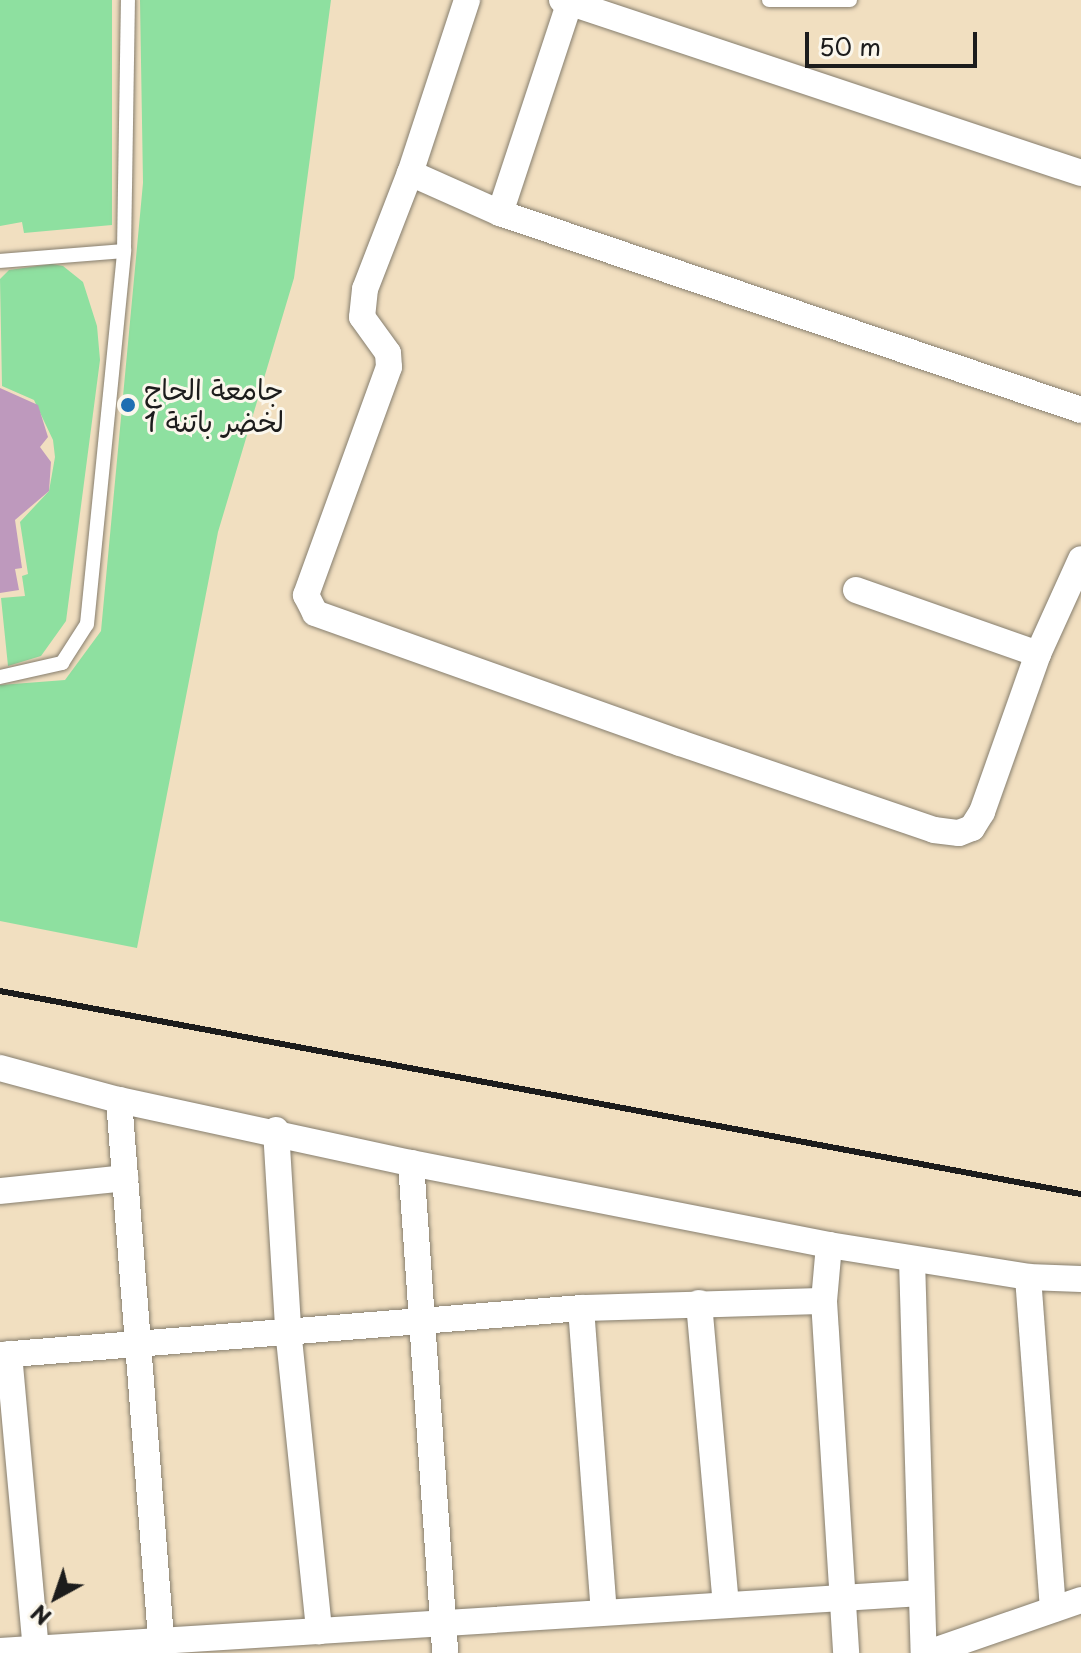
<!DOCTYPE html>
<meta charset="utf-8">
<style>
body{margin:0}
#map{position:relative;width:1081px;height:1653px;overflow:hidden;background:#f1dfc0;font-family:"Playpen Sans","Playpen Sans Arabic",sans-serif}
div>[style]{position:absolute}
[style*='--x']{left:calc(var(--x)*1px);top:calc(var(--y)*1px);width:calc(var(--w)*1px);rotate:calc(var(--a)*1deg)}
.green>*{inset:0;background:#8ee0a0}
.building>*{inset:0;background:#be99bd}
.roads{filter:drop-shadow(0 0 2px #867e6e) drop-shadow(0 0 2px #867e6e)}
.service>*{height:14px;margin:-7px;padding:0 7px;transform-origin:7px;border-radius:7px;background:#fff}
.minor>*{height:26px;margin:-13px;padding:0 13px;transform-origin:13px;border-radius:13px;background:#fff}
.rail>*{height:6px;margin:-3px;padding:0 3px;transform-origin:3px;border-radius:3px;background:#1c1c1c}
.dots>*{width:22px;height:22px;translate:-50% -50%;box-sizing:border-box;border:4px solid #fbf7ec;border-radius:50%}
span{translate:-50% -50%;white-space:nowrap;text-align:center;line-height:1.15;-webkit-text-stroke:6px #fbf7ec;paint-order:stroke}
.poi-label{font-size:28px;color:#1c1c1c}
.left{translate:0 -50%;text-align:left}
.north{position:absolute;left:16px;top:1557px;width:80px;height:80px;-webkit-text-stroke:6px #fbf7ec;paint-order:stroke;rotate:220deg;font-size:22px;font-weight:700;line-height:32px;text-align:center;color:#1c1c1c}
.north::after{content:'';display:block;margin:auto;width:28px;height:36px;background:#1c1c1c;clip-path:polygon(50% 0,100% 100%,50% 72%,0 100%)}
.scale{position:absolute;left:805px;top:32px;width:172px;height:36px;box-sizing:border-box;border:4px solid #1c1c1c;border-top:0;padding-left:10px;font-size:24px;line-height:28px;white-space:nowrap;color:#1c1c1c;-webkit-text-stroke:6px #fbf7ec;paint-order:stroke}
</style>
<div id="map">
<div class="green">
<div style="clip-path:polygon(0 0,112px 0,112px 225px,24px 233px,22px 222px,0 226px)"></div>
<div style="clip-path:polygon(140px 0,331px 0,294px 278px,218px 532px,137px 948px,0 921px,0 685px,65px 680px,101px 631px,143px 183px)"></div>
<div style="clip-path:polygon(52px 264px,63px 266px,83px 282px,97px 326px,100px 360px,66px 621px,41px 656px,8px 666px,1px 598px,25px 596px,22px 576px,28px 574px,20px 522px,49px 491px,55px 457px,53px 440px,34px 400px,2px 386px,0 279px,9px 270px)"></div>
</div>
<div class="building">
<div style="clip-path:polygon(0 388px,38px 405px,48px 437px,40px 447px,51px 462px,49px 491px,15px 520px,22px 568px,15px 569px,19px 590px,0 593px)"></div>
</div>
<div class="roads">
<div class="service">
<div style="--x:769;--y:0;--w:81;--a:0"></div>
<div style="--x:0;--y:261;--w:124;--a:-4.6"></div>
<div style="--x:0;--y:677;--w:64;--a:-12.7"></div>
<div style="--x:62;--y:663;--w:46;--a:-57.3"></div>
<div style="--x:87;--y:624;--w:375;--a:-84.3"></div>
<div style="--x:124;--y:251;--w:251;--a:-89.1"></div>
</div>
<div class="minor">
<div style="--x:467;--y:0;--w:182;--a:108.2"></div>
<div style="--x:410;--y:173;--w:124;--a:111.2"></div>
<div style="--x:365;--y:289;--w:28;--a:96"></div>
<div style="--x:362;--y:317;--w:44;--a:54.2"></div>
<div style="--x:388;--y:353;--w:14;--a:86"></div>
<div style="--x:389;--y:367;--w:243;--a:110"></div>
<div style="--x:306;--y:595;--w:20;--a:63"></div>
<div style="--x:315;--y:613;--w:387;--a:19.6"></div>
<div style="--x:680;--y:743;--w:268;--a:18.9"></div>
<div style="--x:934;--y:830;--w:25;--a:7"></div>
<div style="--x:959;--y:833;--w:14;--a:-21"></div>
<div style="--x:972;--y:828;--w:19;--a:-58"></div>
<div style="--x:982;--y:812;--w:168;--a:-70.5"></div>
<div style="--x:1038;--y:654;--w:104;--a:-65.6"></div>
<div style="--x:562;--y:0;--w:547;--a:18.43"></div>
<div style="--x:410;--y:173;--w:98;--a:24"></div>
<div style="--x:500;--y:213;--w:613;--a:18.73"></div>
<div style="--x:500;--y:213;--w:220;--a:-71.7"></div>
<div style="--x:856;--y:590;--w:193;--a:19.4"></div>
<div style="--x:0;--y:1068;--w:123;--a:15.1"></div>
<div style="--x:119;--y:1100;--w:299;--a:12.2"></div>
<div style="--x:411;--y:1163;--w:426;--a:11.1"></div>
<div style="--x:829;--y:1245;--w:202;--a:9.1"></div>
<div style="--x:1028;--y:1277;--w:53;--a:2.2"></div>
<div style="--x:119;--y:1100;--w:540;--a:85.54"></div>
<div style="--x:276;--y:1130;--w:199;--a:86.5"></div>
<div style="--x:288;--y:1329;--w:304;--a:84.1"></div>
<div style="--x:411;--y:1163;--w:491;--a:86"></div>
<div style="--x:0;--y:1191;--w:126;--a:-5.9"></div>
<div style="--x:829;--y:1245;--w:56;--a:95.1"></div>
<div style="--x:824;--y:1301;--w:353;--a:86.4"></div>
<div style="--x:912;--y:1260;--w:393;--a:88.3"></div>
<div style="--x:1028;--y:1277;--w:333;--a:85.7"></div>
<div style="--x:699;--y:1303;--w:303;--a:84.9"></div>
<div style="--x:581;--y:1308;--w:305;--a:85.7"></div>
<div style="--x:9;--y:1354;--w:296;--a:84.8"></div>
<div style="--x:0;--y:1355;--w:583;--a:-4.62"></div>
<div style="--x:581;--y:1308;--w:243;--a:-1.7"></div>
<div style="--x:0;--y:1651;--w:923;--a:-3.6"></div>
<div style="--x:928;--y:1653;--w:162;--a:-19.1"></div>
</div>
</div>
<div class="rail">
<div style="--x:0;--y:991;--w:1100;--a:10.64"></div>
</div>
<div class="dots">
<div style="left:128px;top:405px;background:#1f6fb2"></div>
</div>
<div class="poi-label">
<span class="left" style="left:144px;top:405px">جامعة الحاج<br>لخضر باتنة 1</span>
</div>
<div class="north">N</div>
<div class="scale">50 m</div>
</div>
